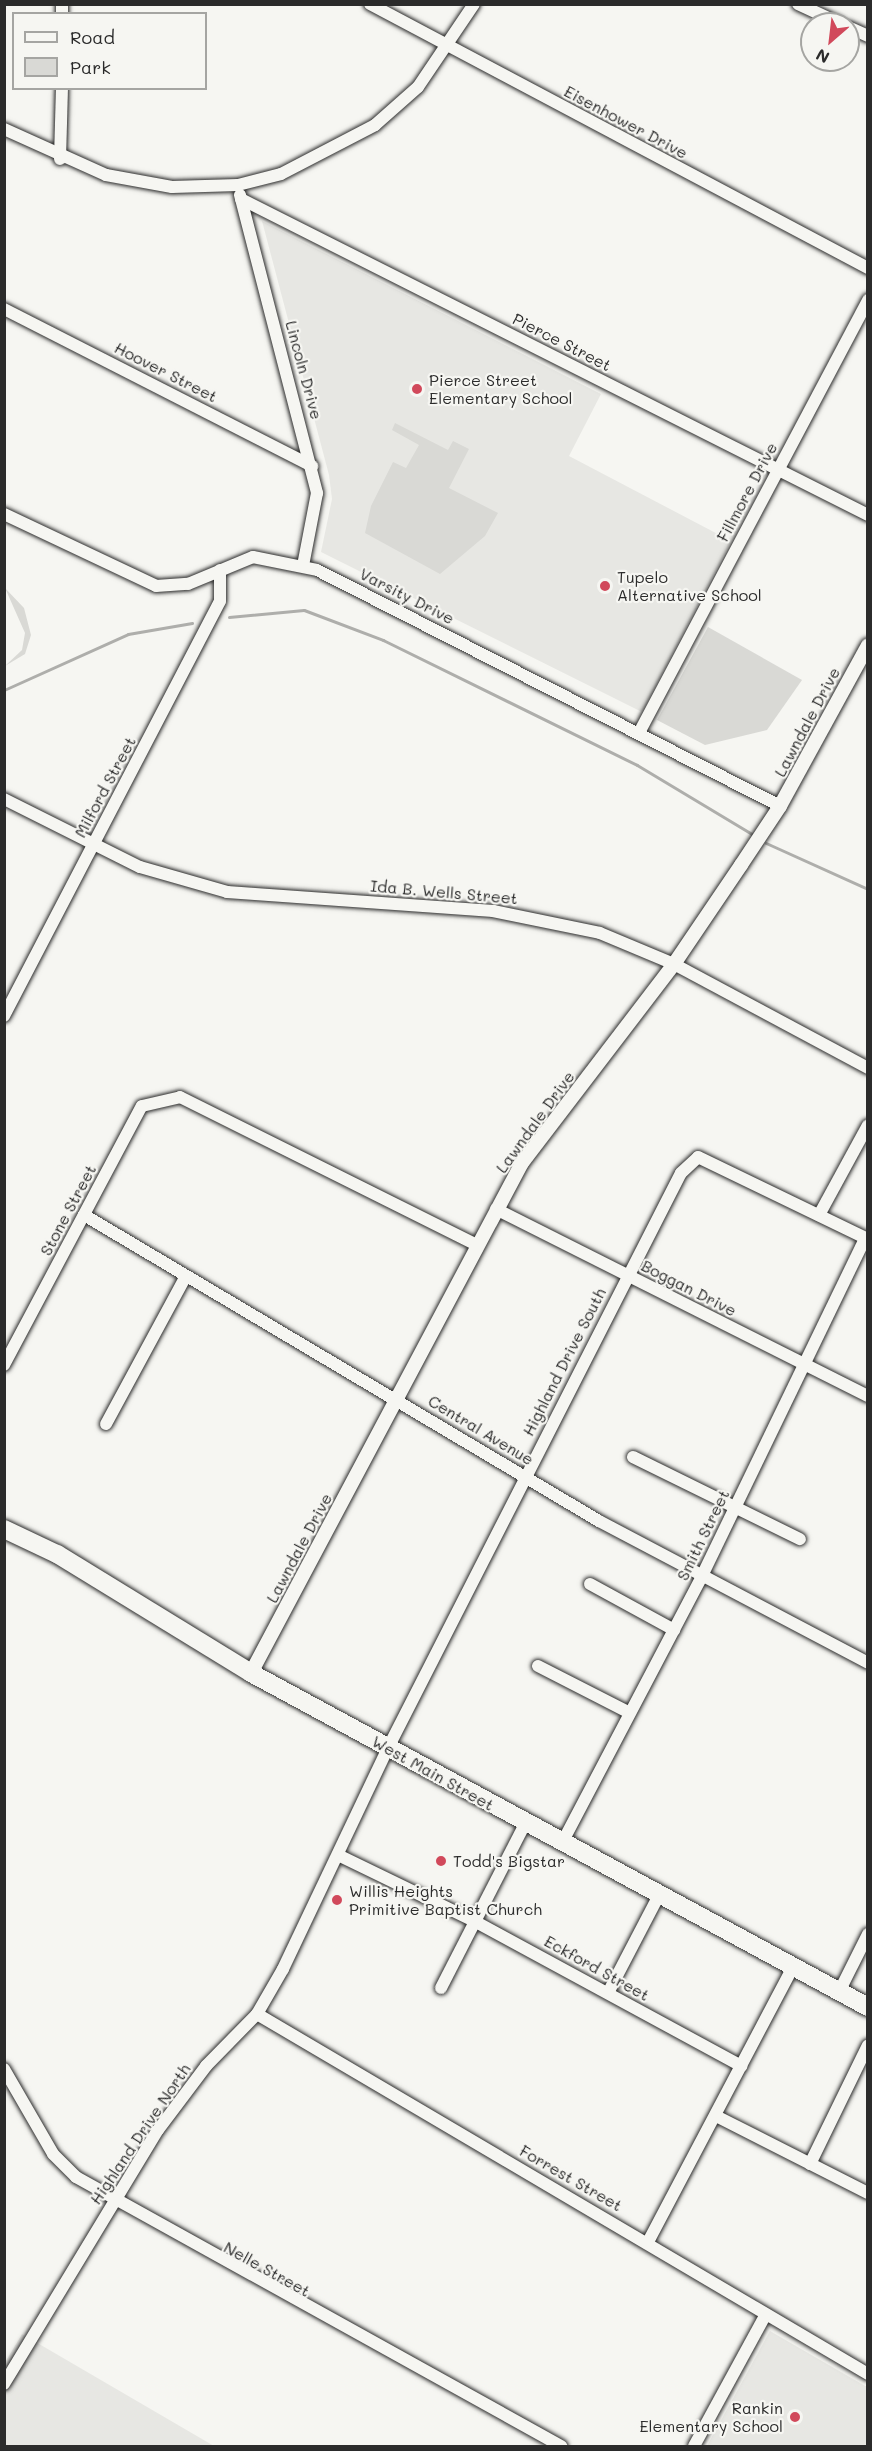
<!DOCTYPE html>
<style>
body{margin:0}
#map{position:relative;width:872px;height:2451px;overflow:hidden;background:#f6f6f2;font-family:Mali,sans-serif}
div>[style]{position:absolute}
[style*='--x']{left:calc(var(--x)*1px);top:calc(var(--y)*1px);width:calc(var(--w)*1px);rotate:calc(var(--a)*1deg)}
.built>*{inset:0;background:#e7e7e3}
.green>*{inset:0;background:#d9d9d5}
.stream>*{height:3px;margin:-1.5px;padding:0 1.5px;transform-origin:1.5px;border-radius:1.5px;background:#aeaeab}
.roads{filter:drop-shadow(0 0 2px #2b2b2b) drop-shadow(0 0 2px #2b2b2b)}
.minor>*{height:12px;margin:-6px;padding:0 6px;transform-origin:6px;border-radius:6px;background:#f6f6f2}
.tertiary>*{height:14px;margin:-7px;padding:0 7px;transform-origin:7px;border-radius:7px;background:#f6f6f2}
.primary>*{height:18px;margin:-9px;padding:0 9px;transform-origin:9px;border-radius:9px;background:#f6f6f2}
.dots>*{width:16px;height:16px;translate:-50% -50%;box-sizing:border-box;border:3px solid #f6f6f2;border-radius:50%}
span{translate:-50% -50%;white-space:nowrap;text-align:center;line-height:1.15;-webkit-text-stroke:4.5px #f6f6f2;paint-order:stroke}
.street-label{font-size:16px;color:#2b2b2b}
.poi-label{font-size:16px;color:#2b2b2b}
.left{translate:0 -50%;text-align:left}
.right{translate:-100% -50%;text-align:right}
.frame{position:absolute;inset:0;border:6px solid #2b2b2b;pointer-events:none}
.legend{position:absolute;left:12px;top:12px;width:195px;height:78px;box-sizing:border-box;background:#f6f6f2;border:2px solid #a5a5a2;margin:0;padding:8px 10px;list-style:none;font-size:18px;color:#2b2b2b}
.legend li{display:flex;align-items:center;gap:12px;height:30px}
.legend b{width:30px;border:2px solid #a5a5a2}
.north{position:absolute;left:800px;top:12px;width:60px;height:60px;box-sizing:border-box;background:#f6f6f2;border:2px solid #a5a5a2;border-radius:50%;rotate:208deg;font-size:16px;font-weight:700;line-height:24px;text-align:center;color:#2b2b2b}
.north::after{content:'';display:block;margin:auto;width:21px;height:27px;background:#d1495b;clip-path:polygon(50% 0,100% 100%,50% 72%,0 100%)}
</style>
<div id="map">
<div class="built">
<div style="clip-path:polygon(262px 221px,601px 394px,569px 456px,731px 541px,642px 712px,321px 552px,332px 499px,329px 475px)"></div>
<div style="clip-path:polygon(770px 2331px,867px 2387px,867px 2446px,707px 2446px)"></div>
<div style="clip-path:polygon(22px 2334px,214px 2446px,5px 2446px,4px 2364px)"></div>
</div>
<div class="green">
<div style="clip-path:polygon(395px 423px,448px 450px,453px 441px,469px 449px,449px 488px,498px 513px,485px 536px,440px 574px,365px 533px,371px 506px,393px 462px,406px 468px,419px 445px,392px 430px)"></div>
<div style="clip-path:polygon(5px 588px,24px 608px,31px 635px,25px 654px,5px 666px,22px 650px,25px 633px)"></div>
<div style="clip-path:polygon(708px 627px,802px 680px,767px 730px,705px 745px,657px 720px)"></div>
</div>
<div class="stream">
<div style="--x:229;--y:617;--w:75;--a:-5.3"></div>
<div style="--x:304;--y:610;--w:85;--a:20.8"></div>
<div style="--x:383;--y:640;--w:283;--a:26.2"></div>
<div style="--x:637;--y:765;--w:134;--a:31"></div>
<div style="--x:4;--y:690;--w:136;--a:-24.3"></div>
<div style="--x:128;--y:634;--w:65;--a:-9.8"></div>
<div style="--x:766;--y:843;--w:112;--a:24.3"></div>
</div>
<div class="roads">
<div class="minor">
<div style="--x:370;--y:4;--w:564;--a:27.93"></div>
<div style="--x:798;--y:4;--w:47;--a:24.9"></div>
<div style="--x:62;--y:14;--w:10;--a:-90"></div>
<div style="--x:848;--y:27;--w:22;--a:24"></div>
<div style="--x:4;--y:129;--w:112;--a:24.3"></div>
<div style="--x:106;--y:175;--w:67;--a:10.3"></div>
<div style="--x:172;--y:187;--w:66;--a:-1.7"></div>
<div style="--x:238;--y:185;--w:44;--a:-14.3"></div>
<div style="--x:281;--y:174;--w:106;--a:-27.5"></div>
<div style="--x:375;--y:125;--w:57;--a:-41.5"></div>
<div style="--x:418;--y:87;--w:100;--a:-56"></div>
<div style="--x:60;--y:159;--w:71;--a:-88.4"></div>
<div style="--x:240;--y:195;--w:308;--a:75.5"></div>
<div style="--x:317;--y:493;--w:74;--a:100.9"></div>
<div style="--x:241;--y:199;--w:702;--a:26.75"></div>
<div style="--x:4;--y:309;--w:346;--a:27"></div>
<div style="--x:4;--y:514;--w:168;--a:25.3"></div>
<div style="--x:156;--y:586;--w:32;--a:-4"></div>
<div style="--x:188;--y:584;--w:70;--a:-22.6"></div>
<div style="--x:253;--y:557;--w:65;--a:11.5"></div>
<div style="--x:317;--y:570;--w:520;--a:27.01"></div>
<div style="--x:640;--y:731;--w:488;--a:-62.1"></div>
<div style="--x:4;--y:799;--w:152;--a:26.6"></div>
<div style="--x:140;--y:867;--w:91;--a:16"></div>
<div style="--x:227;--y:892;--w:267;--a:4.1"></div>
<div style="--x:493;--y:911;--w:109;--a:11.6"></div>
<div style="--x:600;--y:933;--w:80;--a:22.7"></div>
<div style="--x:674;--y:964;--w:220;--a:28.2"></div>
<div style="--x:4;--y:1016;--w:468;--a:-62.5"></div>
<div style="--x:220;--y:601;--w:31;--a:-90"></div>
<div style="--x:496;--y:1209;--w:416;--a:26.7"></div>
<div style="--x:84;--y:1215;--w:599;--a:30.72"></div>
<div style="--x:599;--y:1521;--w:304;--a:27.8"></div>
<div style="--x:819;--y:1215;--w:102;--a:-61.4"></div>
<div style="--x:4;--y:1365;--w:293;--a:-62"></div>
<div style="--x:142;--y:1106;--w:39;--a:-13"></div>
<div style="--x:180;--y:1097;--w:332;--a:26.5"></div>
<div style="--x:106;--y:1424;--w:168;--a:-61.6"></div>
<div style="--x:633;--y:1457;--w:186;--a:26.2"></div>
<div style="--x:590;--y:1584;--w:96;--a:28.7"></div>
<div style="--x:538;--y:1666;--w:103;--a:27.1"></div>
<div style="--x:562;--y:1843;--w:299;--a:-62.3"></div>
<div style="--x:701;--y:1578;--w:377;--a:-64.2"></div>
<div style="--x:338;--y:1855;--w:153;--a:25.9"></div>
<div style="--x:476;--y:1922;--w:302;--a:28.5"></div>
<div style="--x:441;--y:1988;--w:184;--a:-62.9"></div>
<div style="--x:839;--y:1992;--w:65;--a:-63.4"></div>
<div style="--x:608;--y:1993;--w:110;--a:-62.5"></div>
<div style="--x:257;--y:2014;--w:709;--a:30.51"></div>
<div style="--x:4;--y:2069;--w:98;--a:60"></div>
<div style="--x:53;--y:2154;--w:33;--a:45"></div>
<div style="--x:76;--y:2177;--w:555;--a:29.01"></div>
<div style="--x:716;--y:2116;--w:170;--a:26.9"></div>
<div style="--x:810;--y:2164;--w:132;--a:-64"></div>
<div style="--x:648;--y:2242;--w:311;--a:-62.2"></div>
<div style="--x:4;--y:2384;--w:297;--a:-58.8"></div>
<div style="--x:158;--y:2130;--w:80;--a:-53.1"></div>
<div style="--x:206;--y:2066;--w:73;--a:-45.6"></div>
<div style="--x:257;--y:2014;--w:52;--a:-60"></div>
<div style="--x:283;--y:1969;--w:245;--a:-64.6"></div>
<div style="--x:388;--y:1748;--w:645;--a:-63"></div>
<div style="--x:681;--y:1173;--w:23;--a:-43"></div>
<div style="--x:698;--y:1157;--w:189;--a:25.8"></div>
<div style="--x:694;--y:2446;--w:150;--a:-61.4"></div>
</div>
<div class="tertiary">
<div style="--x:251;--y:1673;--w:578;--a:-62.02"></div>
<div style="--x:522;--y:1163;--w:250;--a:-52.6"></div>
<div style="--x:674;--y:964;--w:120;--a:-55.9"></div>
<div style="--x:741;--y:865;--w:71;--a:-56.5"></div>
<div style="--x:780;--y:806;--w:183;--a:-61.3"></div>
</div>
<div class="primary">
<div style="--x:4;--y:1529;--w:59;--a:25.3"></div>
<div style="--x:57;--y:1554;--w:228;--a:31.5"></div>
<div style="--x:251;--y:1673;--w:702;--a:28.43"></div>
</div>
</div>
<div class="dots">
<div style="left:417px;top:389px;background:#d1495b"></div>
<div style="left:605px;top:586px;background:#d1495b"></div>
<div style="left:441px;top:1861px;background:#d1495b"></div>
<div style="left:337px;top:1900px;background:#d1495b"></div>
<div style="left:795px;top:2417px;background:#d1495b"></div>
</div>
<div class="street-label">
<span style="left:626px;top:122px;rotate:28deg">Eisenhower Drive</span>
<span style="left:562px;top:342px;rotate:27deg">Pierce Street</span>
<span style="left:304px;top:370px;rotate:75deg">Lincoln Drive</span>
<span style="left:166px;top:372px;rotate:27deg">Hoover Street</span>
<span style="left:747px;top:492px;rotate:-62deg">Fillmore Drive</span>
<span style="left:407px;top:596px;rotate:27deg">Varsity Drive</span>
<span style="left:807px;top:722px;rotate:-62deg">Lawndale Drive</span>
<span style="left:105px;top:787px;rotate:-62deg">Milford Street</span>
<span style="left:444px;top:892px;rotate:5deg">Ida B. Wells Street</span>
<span style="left:535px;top:1122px;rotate:-54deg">Lawndale Drive</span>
<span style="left:68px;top:1210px;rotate:-62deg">Stone Street</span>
<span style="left:689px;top:1288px;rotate:27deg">Boggan Drive</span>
<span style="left:564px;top:1362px;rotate:-63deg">Highland Drive South</span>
<span style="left:481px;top:1430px;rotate:31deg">Central Avenue</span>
<span style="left:703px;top:1535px;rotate:-64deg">Smith Street</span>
<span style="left:299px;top:1548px;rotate:-62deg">Lawndale Drive</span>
<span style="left:433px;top:1773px;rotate:29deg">West Main Street</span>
<span style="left:597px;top:1968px;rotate:29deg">Eckford Street</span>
<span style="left:140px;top:2134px;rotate:-56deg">Highland Drive North</span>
<span style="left:571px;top:2178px;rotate:30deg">Forrest Street</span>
<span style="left:267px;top:2269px;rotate:29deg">Nelle Street</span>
</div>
<div class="poi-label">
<span class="left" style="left:429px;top:389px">Pierce Street<br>Elementary School</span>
<span class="left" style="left:617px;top:586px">Tupelo<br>Alternative School</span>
<span class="left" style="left:453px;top:1861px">Todd's Bigstar</span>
<span class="left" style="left:349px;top:1900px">Willis Heights<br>Primitive Baptist Church</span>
<span class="right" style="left:783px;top:2417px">Rankin<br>Elementary School</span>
</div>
<div class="frame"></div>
<ul class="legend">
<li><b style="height:8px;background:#f6f6f2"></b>Road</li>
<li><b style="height:16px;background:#d9d9d5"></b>Park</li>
</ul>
<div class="north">N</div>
</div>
